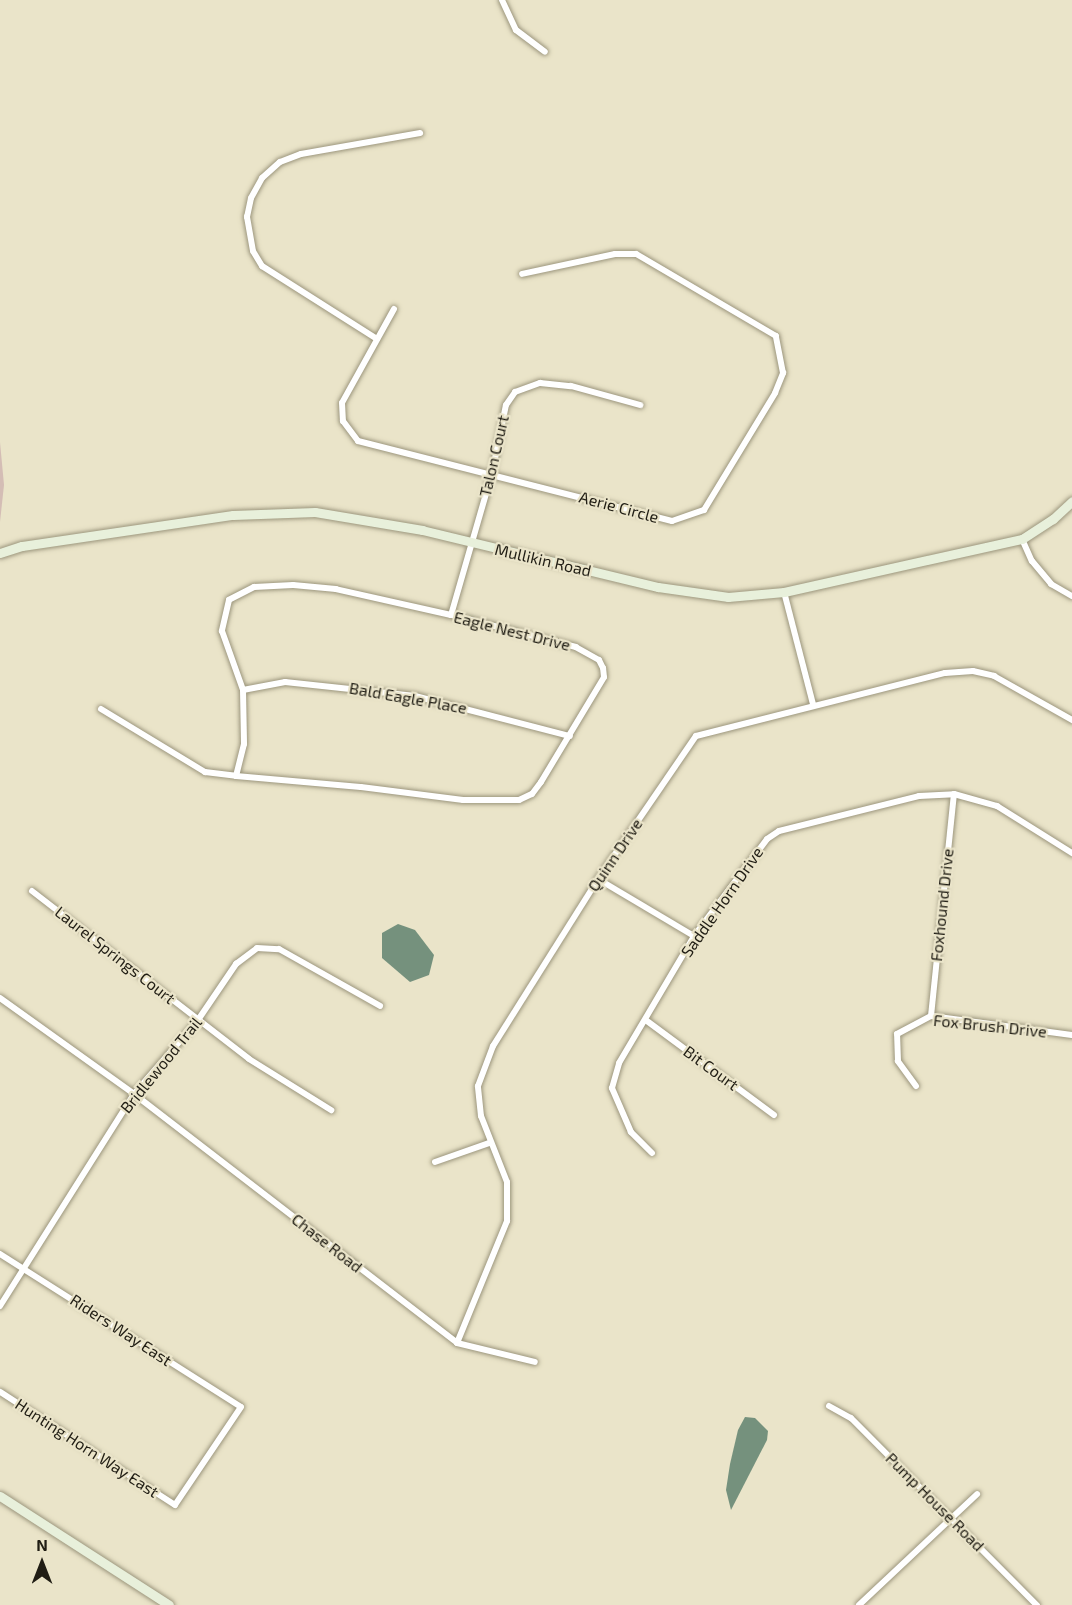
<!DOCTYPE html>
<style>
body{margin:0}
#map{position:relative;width:1072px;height:1605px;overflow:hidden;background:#eae4c9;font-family:"Exo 2",sans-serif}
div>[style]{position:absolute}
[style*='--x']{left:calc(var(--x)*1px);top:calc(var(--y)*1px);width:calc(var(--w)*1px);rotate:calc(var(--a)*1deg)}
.green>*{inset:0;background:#d4bdb5}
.water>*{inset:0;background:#75917d}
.roads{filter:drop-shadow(0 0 2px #9c967d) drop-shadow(0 0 2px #9c967d)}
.street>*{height:6px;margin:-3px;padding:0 3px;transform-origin:3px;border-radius:3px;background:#fff}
.secondary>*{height:9px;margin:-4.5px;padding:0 4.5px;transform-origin:4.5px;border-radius:4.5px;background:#e8f0db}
span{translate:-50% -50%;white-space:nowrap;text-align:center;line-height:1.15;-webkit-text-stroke:4.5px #eae4c9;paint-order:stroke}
.street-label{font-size:16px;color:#201d14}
.north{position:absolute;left:12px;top:1533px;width:60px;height:60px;-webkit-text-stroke:4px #eae4c9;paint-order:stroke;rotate:0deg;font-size:16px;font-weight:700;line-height:24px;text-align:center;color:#201d14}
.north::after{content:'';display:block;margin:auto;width:21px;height:27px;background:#201d14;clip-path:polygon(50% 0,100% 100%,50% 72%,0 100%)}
</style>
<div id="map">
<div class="green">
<div style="clip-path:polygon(0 442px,4px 485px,0 522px)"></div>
</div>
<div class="water">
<div style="clip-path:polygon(398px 924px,415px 930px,434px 955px,429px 975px,410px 982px,382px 958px,382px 933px)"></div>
<div style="clip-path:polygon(745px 1417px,755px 1418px,768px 1431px,767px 1440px,731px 1510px,726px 1490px,730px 1464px,738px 1430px)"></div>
</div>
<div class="roads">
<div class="street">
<div style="--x:502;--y:0;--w:33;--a:65"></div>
<div style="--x:516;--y:30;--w:36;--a:37"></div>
<div style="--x:394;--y:309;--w:107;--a:119"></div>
<div style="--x:342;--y:403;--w:18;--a:87"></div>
<div style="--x:343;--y:421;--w:25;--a:53"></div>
<div style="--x:358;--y:441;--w:324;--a:14.3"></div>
<div style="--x:672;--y:521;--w:34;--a:-19"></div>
<div style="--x:704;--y:510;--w:137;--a:-58.7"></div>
<div style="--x:775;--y:393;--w:22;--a:-68"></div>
<div style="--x:783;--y:373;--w:38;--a:-101"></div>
<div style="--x:776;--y:336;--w:162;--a:-149.6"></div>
<div style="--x:636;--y:254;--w:21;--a:180"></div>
<div style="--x:615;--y:254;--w:95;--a:167.9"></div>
<div style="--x:377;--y:339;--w:136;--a:-147.6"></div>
<div style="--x:262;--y:266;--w:17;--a:-121"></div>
<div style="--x:253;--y:251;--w:35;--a:-100"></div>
<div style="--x:247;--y:217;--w:19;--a:-78"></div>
<div style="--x:251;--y:198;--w:23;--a:-61"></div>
<div style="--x:262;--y:178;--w:24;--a:-42"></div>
<div style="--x:280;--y:162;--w:22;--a:-21"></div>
<div style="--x:301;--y:154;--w:121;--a:-10"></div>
<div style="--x:1022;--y:539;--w:24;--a:66"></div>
<div style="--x:1032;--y:561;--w:30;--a:50"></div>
<div style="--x:1051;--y:584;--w:24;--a:30"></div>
<div style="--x:784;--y:592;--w:116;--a:75.5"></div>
<div style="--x:451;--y:615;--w:148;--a:-73.9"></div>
<div style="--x:492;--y:473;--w:69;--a:-78.4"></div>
<div style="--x:506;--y:405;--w:16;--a:-55"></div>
<div style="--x:515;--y:392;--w:27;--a:-20"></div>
<div style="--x:540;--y:383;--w:31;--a:6"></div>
<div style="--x:571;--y:386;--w:72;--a:15.4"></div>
<div style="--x:243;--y:690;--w:43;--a:-10.8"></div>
<div style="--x:285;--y:682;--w:131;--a:6.1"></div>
<div style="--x:415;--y:696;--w:160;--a:14.5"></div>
<div style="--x:101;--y:709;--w:122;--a:31.2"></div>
<div style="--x:205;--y:772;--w:31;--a:7"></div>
<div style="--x:236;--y:776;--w:125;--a:5"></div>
<div style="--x:361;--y:787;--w:103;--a:7.3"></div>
<div style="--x:463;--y:800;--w:56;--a:0"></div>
<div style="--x:519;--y:800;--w:14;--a:-25"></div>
<div style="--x:532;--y:794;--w:15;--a:-53"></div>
<div style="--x:541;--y:782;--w:122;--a:-59"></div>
<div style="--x:604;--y:677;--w:9;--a:-96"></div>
<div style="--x:603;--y:668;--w:9;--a:-117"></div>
<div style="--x:599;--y:660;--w:26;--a:-151"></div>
<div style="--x:576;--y:647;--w:129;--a:-165.6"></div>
<div style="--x:451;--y:615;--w:118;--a:-167.3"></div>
<div style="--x:336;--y:589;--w:43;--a:-174.7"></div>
<div style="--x:293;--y:585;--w:39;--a:177"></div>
<div style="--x:254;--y:587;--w:28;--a:153"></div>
<div style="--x:229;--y:600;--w:32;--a:103"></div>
<div style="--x:222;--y:631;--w:63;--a:70.4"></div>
<div style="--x:243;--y:690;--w:54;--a:88.9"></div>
<div style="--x:244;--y:744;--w:33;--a:104"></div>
<div style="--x:598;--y:879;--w:112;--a:30.7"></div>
<div style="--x:32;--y:891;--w:274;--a:37.7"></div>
<div style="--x:249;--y:1059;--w:97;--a:31.9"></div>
<div style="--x:0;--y:998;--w:165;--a:35.6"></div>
<div style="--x:134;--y:1094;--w:408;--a:37.6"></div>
<div style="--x:457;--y:1343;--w:80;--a:13.7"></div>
<div style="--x:931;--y:1016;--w:223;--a:-84.1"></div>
<div style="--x:647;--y:1021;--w:158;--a:36.5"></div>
<div style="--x:916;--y:1086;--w:31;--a:-126"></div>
<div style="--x:898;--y:1061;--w:27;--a:-92"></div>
<div style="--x:897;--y:1034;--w:38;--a:-28"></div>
<div style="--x:931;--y:1016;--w:142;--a:7.7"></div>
<div style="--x:652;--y:1153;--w:30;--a:-135"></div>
<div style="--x:631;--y:1132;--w:48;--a:-113.4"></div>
<div style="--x:612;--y:1088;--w:26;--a:-74"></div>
<div style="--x:619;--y:1063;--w:147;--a:-59.4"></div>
<div style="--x:694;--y:936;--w:121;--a:-53"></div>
<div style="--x:767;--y:839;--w:14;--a:-34"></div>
<div style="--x:779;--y:831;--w:144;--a:-14"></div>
<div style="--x:919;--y:796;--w:35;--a:-3"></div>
<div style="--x:954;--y:794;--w:45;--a:15.6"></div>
<div style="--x:997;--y:806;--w:89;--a:32.1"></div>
<div style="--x:435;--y:1162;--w:57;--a:-19.4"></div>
<div style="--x:0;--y:1254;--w:285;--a:32.4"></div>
<div style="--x:241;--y:1407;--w:118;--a:124"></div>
<div style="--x:175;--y:1505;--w:208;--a:-147.1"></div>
<div style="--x:0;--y:1306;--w:251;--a:-57.7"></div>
<div style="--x:134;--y:1094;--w:98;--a:-49.1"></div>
<div style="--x:198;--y:1020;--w:68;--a:-55.8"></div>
<div style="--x:236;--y:964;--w:26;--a:-37"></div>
<div style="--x:257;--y:948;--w:22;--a:3"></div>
<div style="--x:279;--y:949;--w:116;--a:29.4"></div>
<div style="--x:457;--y:1343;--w:132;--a:-67.7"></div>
<div style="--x:507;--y:1221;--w:39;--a:-90"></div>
<div style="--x:507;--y:1182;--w:71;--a:-111.5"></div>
<div style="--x:481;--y:1116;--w:30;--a:-96"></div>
<div style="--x:478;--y:1086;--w:43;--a:-69.4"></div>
<div style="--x:493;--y:1046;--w:197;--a:-57.8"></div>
<div style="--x:598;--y:879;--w:173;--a:-55.6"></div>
<div style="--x:696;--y:736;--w:257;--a:-14.2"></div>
<div style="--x:945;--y:673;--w:28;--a:-4"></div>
<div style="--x:973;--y:671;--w:22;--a:13"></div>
<div style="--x:994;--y:676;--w:90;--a:29.4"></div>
<div style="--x:829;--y:1406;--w:25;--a:29"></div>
<div style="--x:851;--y:1418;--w:264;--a:45.2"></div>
<div style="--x:859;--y:1605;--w:162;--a:-43.2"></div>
</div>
<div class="secondary">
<div style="--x:0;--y:553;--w:23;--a:-18"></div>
<div style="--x:22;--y:546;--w:213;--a:-8.4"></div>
<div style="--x:233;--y:515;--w:82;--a:-2.1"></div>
<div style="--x:315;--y:512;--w:109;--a:9.5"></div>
<div style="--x:422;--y:530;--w:243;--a:13.6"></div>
<div style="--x:658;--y:587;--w:71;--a:8.1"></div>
<div style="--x:728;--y:597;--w:56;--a:-5.1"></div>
<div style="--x:784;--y:592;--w:244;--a:-12.6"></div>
<div style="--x:1022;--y:539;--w:37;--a:-33"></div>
<div style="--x:1053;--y:519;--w:26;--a:-43"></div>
<div style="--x:0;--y:1496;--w:201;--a:32.8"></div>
</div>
</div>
<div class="street-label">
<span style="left:494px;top:456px;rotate:-77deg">Talon Court</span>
<span style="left:619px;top:507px;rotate:15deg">Aerie Circle</span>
<span style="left:543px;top:560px;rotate:13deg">Mullikin Road</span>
<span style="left:512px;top:631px;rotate:14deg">Eagle Nest Drive</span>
<span style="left:408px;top:698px;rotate:10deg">Bald Eagle Place</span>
<span style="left:615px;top:855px;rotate:-56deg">Quinn Drive</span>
<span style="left:722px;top:902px;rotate:-55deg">Saddle Horn Drive</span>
<span style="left:942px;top:905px;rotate:-84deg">Foxhound Drive</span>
<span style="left:115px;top:955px;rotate:38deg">Laurel Springs Court</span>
<span style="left:990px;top:1026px;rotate:6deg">Fox Brush Drive</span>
<span style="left:161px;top:1065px;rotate:-51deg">Bridlewood Trail</span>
<span style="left:711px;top:1068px;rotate:36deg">Bit Court</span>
<span style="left:327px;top:1243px;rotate:38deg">Chase Road</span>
<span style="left:121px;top:1330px;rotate:33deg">Riders Way East</span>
<span style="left:87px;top:1448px;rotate:33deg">Hunting Horn Way East</span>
<span style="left:935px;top:1502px;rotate:45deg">Pump House Road</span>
</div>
<div class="north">N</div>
</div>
